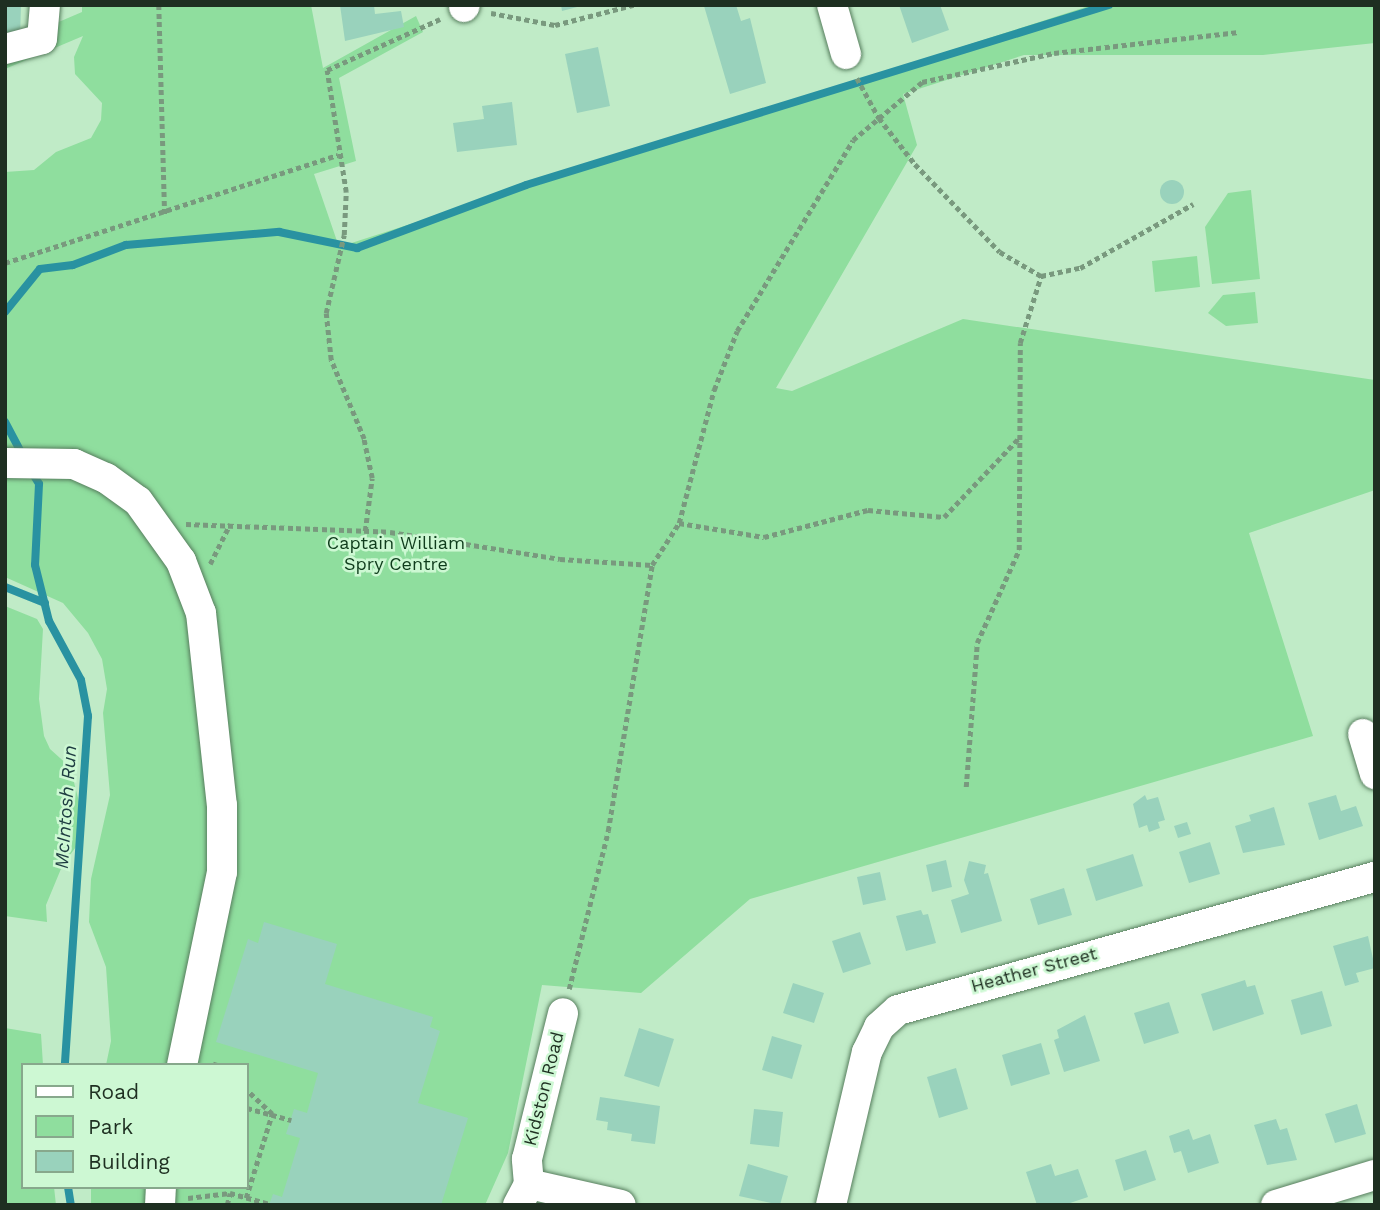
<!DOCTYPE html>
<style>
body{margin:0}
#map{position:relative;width:1380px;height:1210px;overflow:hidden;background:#c0ebc7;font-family:"Work Sans",sans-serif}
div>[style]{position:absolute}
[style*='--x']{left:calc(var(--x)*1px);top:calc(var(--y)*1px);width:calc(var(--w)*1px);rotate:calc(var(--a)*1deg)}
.green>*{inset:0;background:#8fde9e}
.stream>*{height:8px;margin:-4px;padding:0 4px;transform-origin:4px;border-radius:4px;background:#2992a1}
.building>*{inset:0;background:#99d2bc}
.round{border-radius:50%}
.path>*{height:4.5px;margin-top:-2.25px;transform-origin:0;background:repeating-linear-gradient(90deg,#79997e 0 5px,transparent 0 8.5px)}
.roads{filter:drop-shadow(0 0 2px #577e5e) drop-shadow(0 0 2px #577e5e)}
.minor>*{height:30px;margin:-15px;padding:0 15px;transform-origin:15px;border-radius:15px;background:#fff}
span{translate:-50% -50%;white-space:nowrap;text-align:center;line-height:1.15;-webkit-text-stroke:5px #cdf8d3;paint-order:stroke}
.park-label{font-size:18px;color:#0f3c1c}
.street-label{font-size:18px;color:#1e2f21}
.water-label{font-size:19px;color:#1e3c41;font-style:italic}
.frame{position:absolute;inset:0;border:7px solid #1e2f21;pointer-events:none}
.legend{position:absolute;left:21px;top:1063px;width:228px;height:126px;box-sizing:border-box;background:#cdf8d3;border:2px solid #87a88c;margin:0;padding:9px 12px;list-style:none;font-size:21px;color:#1e2f21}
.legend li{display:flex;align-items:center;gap:14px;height:35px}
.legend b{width:35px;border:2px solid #87a88c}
</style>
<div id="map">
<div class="green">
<div style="clip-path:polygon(82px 5px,311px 5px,323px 68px,416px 16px,423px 32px,339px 78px,356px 161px,314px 174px,339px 247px,1092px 5px,1375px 5px,1375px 43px,1263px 55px,1024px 55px,903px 94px,917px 145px,776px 388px,792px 391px,963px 319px,1375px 380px,1375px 490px,1249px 533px,1313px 736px,750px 899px,641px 993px,542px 985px,508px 1153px,485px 1205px,91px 1205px,91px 1187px,247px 1187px,247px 1065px,106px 1065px,111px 1041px,106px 967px,89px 922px,91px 879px,110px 795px,103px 713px,107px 689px,102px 659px,88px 633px,63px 603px,5px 577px,5px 172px,34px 170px,56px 152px,91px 138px,101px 120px,102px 103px,75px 74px,74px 57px,83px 36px,5px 69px,5px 45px,82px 12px)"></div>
<div style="clip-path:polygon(1251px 190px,1260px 279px,1212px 284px,1205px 227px,1228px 193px)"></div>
<div style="clip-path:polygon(1197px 256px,1200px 287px,1155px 292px,1152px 261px)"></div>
<div style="clip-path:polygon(1255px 292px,1258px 323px,1226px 326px,1208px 313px,1223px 295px)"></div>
<div style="clip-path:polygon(5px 606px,37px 619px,43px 629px,39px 699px,44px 736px,50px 749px,70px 767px,84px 821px,79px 843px,63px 864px,46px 905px,47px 922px,5px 916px)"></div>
<div style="clip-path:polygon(5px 1028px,41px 1034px,43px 1065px,23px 1065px,23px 1187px,54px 1187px,56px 1205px,5px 1205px)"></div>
</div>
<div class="stream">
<div style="--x:5;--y:312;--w:55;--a:-50.9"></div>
<div style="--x:40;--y:269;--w:33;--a:-7"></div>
<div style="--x:73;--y:265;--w:57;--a:-20.7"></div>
<div style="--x:126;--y:245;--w:154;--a:-4.9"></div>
<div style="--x:279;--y:232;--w:80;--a:11.6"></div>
<div style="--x:357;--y:248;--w:180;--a:-20.4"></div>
<div style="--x:526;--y:185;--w:610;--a:-17.16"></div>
<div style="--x:5;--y:422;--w:38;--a:62"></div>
<div style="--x:31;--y:471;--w:15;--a:58"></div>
<div style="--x:39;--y:484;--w:81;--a:92.8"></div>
<div style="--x:35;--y:565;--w:58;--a:76"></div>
<div style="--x:49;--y:621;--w:67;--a:61.5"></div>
<div style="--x:81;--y:680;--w:37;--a:79"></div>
<div style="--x:88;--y:716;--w:350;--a:93.8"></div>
<div style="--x:5;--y:587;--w:43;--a:21.8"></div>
<div style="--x:68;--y:1187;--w:18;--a:81"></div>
</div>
<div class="building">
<div style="clip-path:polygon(5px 5px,21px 5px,20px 37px,5px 36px)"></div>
<div style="clip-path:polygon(340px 5px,374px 5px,375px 14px,401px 11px,404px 27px,345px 41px)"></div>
<div style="clip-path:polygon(561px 5px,581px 5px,581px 6px,562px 11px)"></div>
<div style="clip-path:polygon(736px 5px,741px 21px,750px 18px,766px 83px,730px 94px,704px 6px)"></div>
<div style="clip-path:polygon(899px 5px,940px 5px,949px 30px,912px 43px)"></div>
<div style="clip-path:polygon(598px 47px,610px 106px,577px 113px,565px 54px)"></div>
<div style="clip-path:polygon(512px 102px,517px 145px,457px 152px,453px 123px,484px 119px,482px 106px)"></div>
<div class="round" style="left:1160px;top:180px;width:24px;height:24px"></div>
<div style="clip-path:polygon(1145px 795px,1147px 800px,1158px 797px,1165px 820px,1158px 822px,1160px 828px,1149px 832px,1147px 825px,1139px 828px,1133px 804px)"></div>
<div style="clip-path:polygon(1336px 795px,1341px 811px,1356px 806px,1363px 826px,1319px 840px,1308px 803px)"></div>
<div style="clip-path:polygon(1274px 807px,1285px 845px,1243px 853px,1235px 826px,1251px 821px,1249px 815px)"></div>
<div style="clip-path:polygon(1187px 822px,1191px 834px,1178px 838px,1174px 826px)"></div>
<div style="clip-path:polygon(1210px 842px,1220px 874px,1189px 883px,1179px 852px)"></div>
<div style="clip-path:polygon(1133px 854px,1143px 886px,1096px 901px,1086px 869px)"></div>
<div style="clip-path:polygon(946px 860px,952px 887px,932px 892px,926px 865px)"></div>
<div style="clip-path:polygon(969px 861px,986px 865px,984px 874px,988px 873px,1002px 921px,961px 933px,951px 900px,969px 894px,964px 880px)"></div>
<div style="clip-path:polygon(880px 872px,886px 900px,863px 905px,857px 877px)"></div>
<div style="clip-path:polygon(1064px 888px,1072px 915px,1038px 925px,1030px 899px)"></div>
<div style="clip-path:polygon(921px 910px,923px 915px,928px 914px,936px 943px,906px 951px,896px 916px)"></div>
<div style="clip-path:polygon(264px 922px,337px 944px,325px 984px,433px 1017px,430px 1027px,440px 1031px,418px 1103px,468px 1118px,441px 1205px,269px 1205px,273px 1194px,282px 1197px,300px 1138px,286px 1134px,294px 1109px,307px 1113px,318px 1073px,216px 1042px,248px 939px,258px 943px)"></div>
<div style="clip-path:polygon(860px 932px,871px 964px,843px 973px,832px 941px)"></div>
<div style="clip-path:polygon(1368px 936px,1375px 968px,1356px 973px,1359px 982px,1345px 986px,1333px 946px)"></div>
<div style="clip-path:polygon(1245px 980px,1247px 987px,1255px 985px,1264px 1014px,1213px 1031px,1201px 994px)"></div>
<div style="clip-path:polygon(793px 983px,824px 993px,814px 1023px,783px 1013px)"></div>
<div style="clip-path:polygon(1322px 991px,1332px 1026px,1301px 1035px,1291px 1000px)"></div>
<div style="clip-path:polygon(1169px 1002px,1179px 1033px,1144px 1044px,1134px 1013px)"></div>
<div style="clip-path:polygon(1085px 1015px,1100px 1061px,1064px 1072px,1054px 1040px,1059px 1038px,1057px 1030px)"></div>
<div style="clip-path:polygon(639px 1028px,674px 1039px,659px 1087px,624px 1076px)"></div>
<div style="clip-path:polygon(772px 1036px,802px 1045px,792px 1079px,762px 1070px)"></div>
<div style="clip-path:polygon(1041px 1043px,1050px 1074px,1011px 1086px,1002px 1055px)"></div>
<div style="clip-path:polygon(956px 1068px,968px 1109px,939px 1118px,927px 1077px)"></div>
<div style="clip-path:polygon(600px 1097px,660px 1106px,655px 1144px,631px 1141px,632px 1134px,607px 1130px,608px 1122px,596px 1120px)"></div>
<div style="clip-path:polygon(1357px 1104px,1366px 1134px,1335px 1143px,1325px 1114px)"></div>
<div style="clip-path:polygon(754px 1109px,783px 1112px,779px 1147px,750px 1144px)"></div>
<div style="clip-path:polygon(1276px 1119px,1280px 1130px,1287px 1128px,1297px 1160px,1267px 1165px,1254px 1125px)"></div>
<div style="clip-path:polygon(1189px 1129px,1193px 1140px,1210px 1134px,1219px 1163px,1188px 1173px,1181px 1151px,1174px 1153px,1169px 1136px)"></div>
<div style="clip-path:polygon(1146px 1150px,1156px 1180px,1124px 1191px,1115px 1160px)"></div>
<div style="clip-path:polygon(748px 1164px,788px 1176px,780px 1205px,739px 1196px)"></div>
<div style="clip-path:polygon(1051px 1164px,1055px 1176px,1078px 1169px,1088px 1197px,1064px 1205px,1037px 1205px,1026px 1172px)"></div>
</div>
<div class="path">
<div style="--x:159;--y:5;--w:210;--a:88.4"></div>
<div style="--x:491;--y:13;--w:65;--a:10.6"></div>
<div style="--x:555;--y:25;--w:81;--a:-14.4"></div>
<div style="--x:857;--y:78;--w:46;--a:61.2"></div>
<div style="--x:879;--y:118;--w:58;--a:52"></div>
<div style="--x:915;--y:164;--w:122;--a:46"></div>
<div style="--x:1000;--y:252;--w:48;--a:30.3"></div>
<div style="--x:1041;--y:276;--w:40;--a:-12"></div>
<div style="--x:1080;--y:268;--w:130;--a:-29.5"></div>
<div style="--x:5;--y:263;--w:350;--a:-18"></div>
<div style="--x:679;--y:523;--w:86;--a:9.4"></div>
<div style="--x:764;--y:537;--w:107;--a:-14.6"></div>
<div style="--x:868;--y:510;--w:76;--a:5.3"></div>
<div style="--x:944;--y:517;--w:110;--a:-46.5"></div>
<div style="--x:186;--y:524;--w:204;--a:2.2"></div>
<div style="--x:390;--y:532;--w:172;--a:9"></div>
<div style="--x:560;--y:559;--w:92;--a:3.7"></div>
<div style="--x:365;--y:531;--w:53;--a:-82.5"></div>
<div style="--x:372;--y:478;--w:40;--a:-102"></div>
<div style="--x:364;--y:439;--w:86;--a:-112.7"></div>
<div style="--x:331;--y:360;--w:47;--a:-96.1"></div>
<div style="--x:326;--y:313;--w:80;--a:-77"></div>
<div style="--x:344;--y:235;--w:43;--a:-87.3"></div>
<div style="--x:346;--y:192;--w:123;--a:-98.9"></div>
<div style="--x:327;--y:70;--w:124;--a:-24.3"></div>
<div style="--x:210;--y:564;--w:45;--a:-63.4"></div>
<div style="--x:966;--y:787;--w:144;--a:-85.6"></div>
<div style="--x:977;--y:643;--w:102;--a:-65.7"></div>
<div style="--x:1019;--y:550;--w:207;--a:-89.7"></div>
<div style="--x:1020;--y:343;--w:70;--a:-72.6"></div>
<div style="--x:569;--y:989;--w:163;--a:-76.1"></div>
<div style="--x:608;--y:831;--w:270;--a:-80.6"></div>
<div style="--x:652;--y:565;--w:50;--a:-57.3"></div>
<div style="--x:679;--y:523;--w:138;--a:-75.3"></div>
<div style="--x:714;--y:390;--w:63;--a:-68.7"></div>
<div style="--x:737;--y:331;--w:223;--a:-58.7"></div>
<div style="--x:853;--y:140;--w:90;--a:-40"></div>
<div style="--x:922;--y:82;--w:135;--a:-12.4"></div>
<div style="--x:1054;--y:53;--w:186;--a:-6.5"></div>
<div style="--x:215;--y:1065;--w:3;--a:-72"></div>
<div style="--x:247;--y:1108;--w:46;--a:15.3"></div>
<div style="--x:188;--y:1198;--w:42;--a:-6.8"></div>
<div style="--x:230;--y:1193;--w:41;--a:15.4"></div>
<div style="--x:246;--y:1198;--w:88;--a:-72.8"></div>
<div style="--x:272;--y:1114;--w:34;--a:-137"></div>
<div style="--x:227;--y:1205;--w:12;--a:-76"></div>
</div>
<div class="roads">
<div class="minor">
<div style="--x:832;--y:5;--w:51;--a:74.1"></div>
<div style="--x:464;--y:7;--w:2;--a:-63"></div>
<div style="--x:5;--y:49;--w:38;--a:-15"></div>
<div style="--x:42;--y:39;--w:34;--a:-85"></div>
<div style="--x:5;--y:463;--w:69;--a:0.8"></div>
<div style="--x:74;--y:464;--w:35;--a:24"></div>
<div style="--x:106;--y:478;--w:39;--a:36"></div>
<div style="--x:138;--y:501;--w:74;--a:54.4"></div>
<div style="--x:181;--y:561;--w:56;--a:69"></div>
<div style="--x:201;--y:613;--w:193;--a:83.8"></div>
<div style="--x:222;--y:805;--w:67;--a:90"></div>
<div style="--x:222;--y:872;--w:197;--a:101.7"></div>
<div style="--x:1363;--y:734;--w:42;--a:73.3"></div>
<div style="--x:529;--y:1184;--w:94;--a:12.9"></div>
<div style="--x:160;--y:1205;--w:18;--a:-87"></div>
<div style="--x:518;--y:1205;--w:24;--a:-62"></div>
<div style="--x:529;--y:1184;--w:25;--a:-95"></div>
<div style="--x:527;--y:1159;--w:150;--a:-76.1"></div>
<div style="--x:831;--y:1205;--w:157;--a:-76.8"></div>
<div style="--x:867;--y:1052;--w:28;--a:-64"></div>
<div style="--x:879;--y:1027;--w:25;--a:-42"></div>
<div style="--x:898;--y:1010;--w:495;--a:-15.6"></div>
<div style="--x:1276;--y:1205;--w:103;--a:-16.9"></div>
</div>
</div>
<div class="park-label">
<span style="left:396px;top:554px">Captain William<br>Spry Centre</span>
</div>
<div class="street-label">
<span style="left:1034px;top:970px;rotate:-15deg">Heather Street</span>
<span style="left:544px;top:1089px;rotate:-76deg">Kidston Road</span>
</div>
<div class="water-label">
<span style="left:66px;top:807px;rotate:-86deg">McIntosh Run</span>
</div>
<div class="frame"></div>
<ul class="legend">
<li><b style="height:9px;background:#fff"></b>Road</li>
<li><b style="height:19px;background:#8fde9e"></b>Park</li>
<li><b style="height:19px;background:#99d2bc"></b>Building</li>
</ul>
</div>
